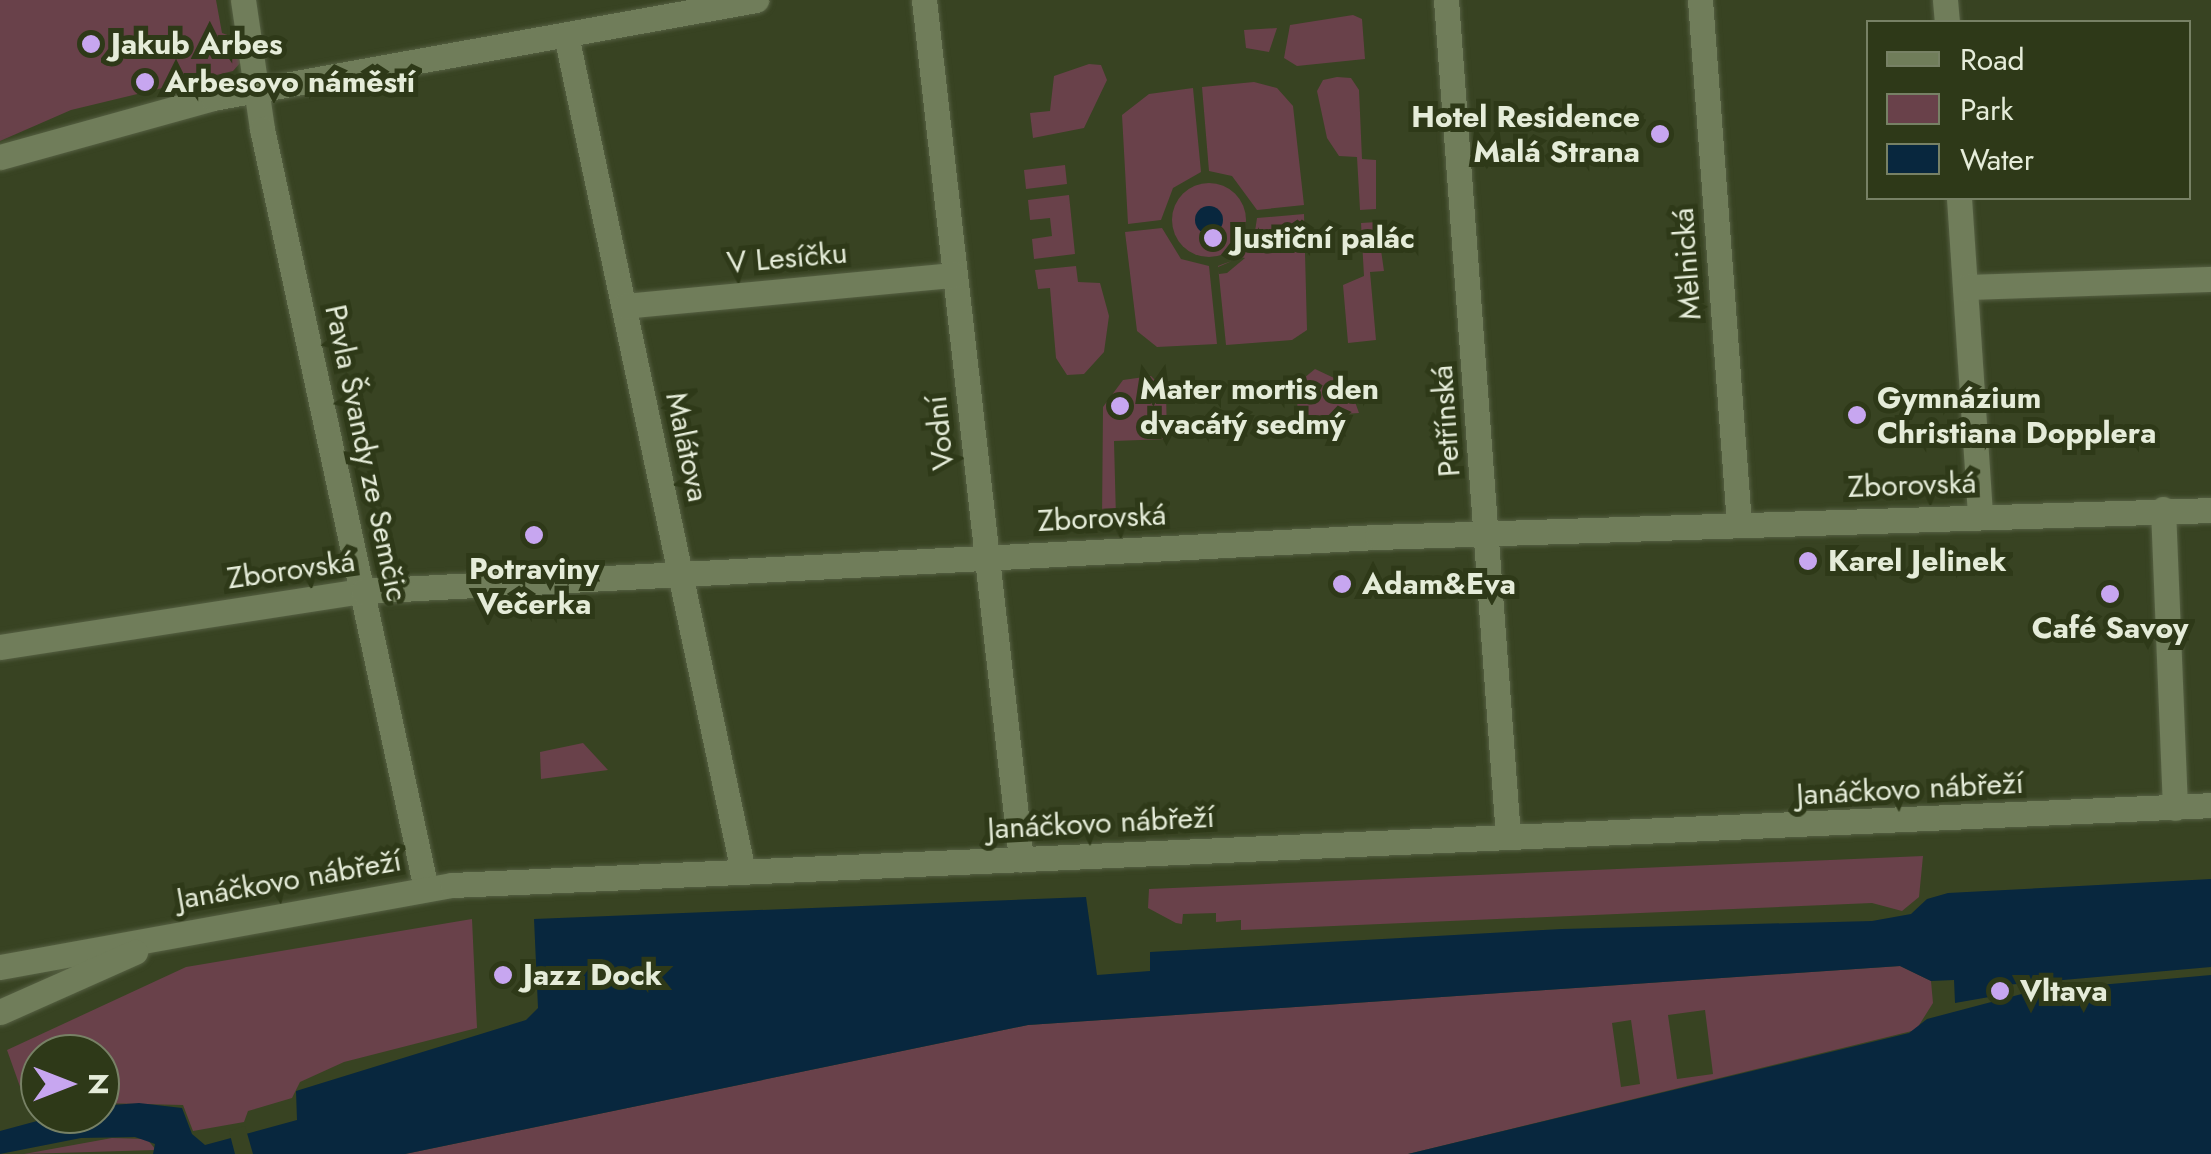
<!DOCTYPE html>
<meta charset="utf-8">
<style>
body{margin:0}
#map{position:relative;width:2211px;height:1154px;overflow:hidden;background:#384322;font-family:Jost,sans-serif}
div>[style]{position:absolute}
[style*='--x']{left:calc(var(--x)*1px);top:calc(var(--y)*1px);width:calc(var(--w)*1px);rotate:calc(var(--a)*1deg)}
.green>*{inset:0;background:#69414a}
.round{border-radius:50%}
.water>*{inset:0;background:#08273e}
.pier>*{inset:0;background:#384322}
.roads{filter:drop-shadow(0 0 2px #566043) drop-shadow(0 0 2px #566043)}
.street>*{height:25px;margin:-12.5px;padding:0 12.5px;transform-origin:12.5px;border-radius:12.5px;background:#707d5a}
.secondary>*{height:25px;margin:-12.5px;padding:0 12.5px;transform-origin:12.5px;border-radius:12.5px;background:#707d5a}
.dots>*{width:28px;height:28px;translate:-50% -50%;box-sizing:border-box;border:5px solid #2e3918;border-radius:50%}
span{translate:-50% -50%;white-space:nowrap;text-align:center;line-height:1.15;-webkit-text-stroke:10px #2e3918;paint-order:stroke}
.poi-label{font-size:30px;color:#e5ecd9;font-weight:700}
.left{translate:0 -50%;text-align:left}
.right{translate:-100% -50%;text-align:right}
.street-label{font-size:30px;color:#e5ecd9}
.legend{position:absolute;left:1866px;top:20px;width:325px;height:180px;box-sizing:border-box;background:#2e3918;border:2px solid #778165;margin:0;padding:12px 18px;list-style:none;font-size:30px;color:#e5ecd9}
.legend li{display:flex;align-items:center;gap:20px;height:50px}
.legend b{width:50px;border:2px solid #778165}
.north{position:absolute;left:20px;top:1034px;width:100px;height:100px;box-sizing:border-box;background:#2e3918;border:2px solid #778165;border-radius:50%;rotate:90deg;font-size:28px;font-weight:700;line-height:40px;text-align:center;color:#e5ecd9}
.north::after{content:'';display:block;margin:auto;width:35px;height:45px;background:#c7a6f0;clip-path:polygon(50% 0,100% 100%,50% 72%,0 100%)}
</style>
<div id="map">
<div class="green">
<div style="clip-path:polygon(0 0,216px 0,222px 33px,241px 40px,241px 62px,233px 71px,71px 110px,0 141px)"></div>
<div style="clip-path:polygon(1353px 15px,1362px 19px,1365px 59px,1297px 66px,1284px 58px,1290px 25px)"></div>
<div style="clip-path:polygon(1277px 28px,1269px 52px,1246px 48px,1244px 30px)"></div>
<div style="clip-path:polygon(1089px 64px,1101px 65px,1107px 80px,1084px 128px,1033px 138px,1030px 113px,1050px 111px,1054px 76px)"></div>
<div style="clip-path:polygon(1337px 77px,1351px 78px,1359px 90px,1362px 159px,1376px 160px,1376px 209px,1360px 210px,1357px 157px,1339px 156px,1327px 138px,1317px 91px,1323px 80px)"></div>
<div style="clip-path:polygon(1254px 82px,1277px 88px,1293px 106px,1304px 205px,1257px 210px,1232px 176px,1209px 171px,1202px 87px)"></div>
<div style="clip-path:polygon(1193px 88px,1201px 172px,1173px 188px,1161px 220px,1128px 224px,1122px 115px,1149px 94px)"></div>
<div style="clip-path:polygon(1065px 165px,1067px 184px,1026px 189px,1024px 170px)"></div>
<div class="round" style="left:1172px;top:183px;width:74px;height:74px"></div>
<div style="clip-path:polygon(1069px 195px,1075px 254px,1034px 259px,1032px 239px,1052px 236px,1050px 218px,1030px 220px,1028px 200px)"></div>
<div style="clip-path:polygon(1304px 214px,1307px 330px,1292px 340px,1226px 345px,1218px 266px,1223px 264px,1232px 261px,1218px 267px,1219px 274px,1227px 273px,1245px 258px,1239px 257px,1254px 238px,1257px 218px)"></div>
<div style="clip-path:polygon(1377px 222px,1384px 271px,1370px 272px,1376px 340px,1348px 343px,1343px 285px,1364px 276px,1361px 223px)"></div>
<div style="clip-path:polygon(1162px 228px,1181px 259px,1209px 266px,1217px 344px,1157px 347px,1137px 331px,1125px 232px)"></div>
<div style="clip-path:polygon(1076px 266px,1078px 282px,1100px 283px,1109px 316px,1104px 352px,1084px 374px,1067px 375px,1056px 358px,1050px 288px,1038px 289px,1035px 270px)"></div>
<div style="clip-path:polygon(1315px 369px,1349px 385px,1359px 413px,1297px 417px,1298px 383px)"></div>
<div style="clip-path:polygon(1151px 376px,1166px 391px,1167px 439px,1114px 441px,1116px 518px,1102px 519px,1103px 407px,1123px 380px)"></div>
<div style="clip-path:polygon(583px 743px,608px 770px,541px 779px,540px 752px)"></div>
<div style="clip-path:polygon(1923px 856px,1919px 897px,1902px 911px,1872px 903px,1241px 930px,1241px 920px,1216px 922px,1216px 913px,1183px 914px,1182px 924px,1176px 923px,1148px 908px,1149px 889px)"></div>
<div style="clip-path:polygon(472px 919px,477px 1028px,344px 1062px,300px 1082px,292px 1098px,248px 1111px,244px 1122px,193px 1131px,183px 1105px,100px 1103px,100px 1054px,40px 1054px,40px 1110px,29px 1112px,7px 1050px,186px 967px)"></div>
<div style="clip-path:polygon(evenodd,1900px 966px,1931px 981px,1933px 1003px,1916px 1030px,1408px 1154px,405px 1154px,1028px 1025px,1900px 966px,1705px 1010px,1713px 1074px,1677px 1079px,1668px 1015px,1705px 1010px,1900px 966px,1631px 1020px,1640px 1084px,1621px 1087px,1612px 1023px,1631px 1020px)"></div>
<div style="clip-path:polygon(112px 1138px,147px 1139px,156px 1150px,24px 1154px)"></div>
</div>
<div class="water">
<div class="round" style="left:1195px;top:206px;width:28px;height:28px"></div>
<div style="clip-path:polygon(2211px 879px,2211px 967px,1994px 986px,1995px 996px,1955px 1003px,1954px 980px,1931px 981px,1900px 966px,1028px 1025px,405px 1154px,153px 1154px,155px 1144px,135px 1137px,81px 1138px,0 1154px,0 1131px,63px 1114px,100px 1114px,100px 1106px,139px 1103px,182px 1108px,192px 1134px,205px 1145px,297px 1120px,296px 1091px,526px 1020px,538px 1008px,534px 919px,1086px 897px,1097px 975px,1150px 971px,1150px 952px,1562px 929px,1872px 921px,1911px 914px,1927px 899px,1948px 893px)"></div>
<div style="clip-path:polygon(2211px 975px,2211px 1154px,1408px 1154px,1909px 1033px,1927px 1019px,2033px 991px)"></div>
</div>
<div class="pier">
<div style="clip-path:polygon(245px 1126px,253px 1154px,235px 1154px,229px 1131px)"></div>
</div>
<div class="roads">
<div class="street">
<div style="--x:243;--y:0;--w:130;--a:81.6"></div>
<div style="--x:262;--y:129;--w:777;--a:77.82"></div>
<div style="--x:924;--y:0;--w:865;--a:83.56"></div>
<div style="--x:1446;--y:0;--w:838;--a:85.76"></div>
<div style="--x:1700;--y:0;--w:525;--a:85.74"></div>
<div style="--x:1945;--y:0;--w:22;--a:85"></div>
<div style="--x:566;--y:35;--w:855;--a:78.05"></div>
<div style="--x:1959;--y:198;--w:318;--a:86.2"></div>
<div style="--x:1965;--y:287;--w:246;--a:-1.9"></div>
<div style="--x:624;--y:306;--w:332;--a:-5.4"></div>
<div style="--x:2163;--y:509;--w:299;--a:87.7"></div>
<div style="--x:0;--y:647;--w:367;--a:-8.8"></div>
<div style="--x:363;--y:591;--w:1015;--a:-3.05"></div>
<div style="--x:1377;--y:537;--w:834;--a:-1.85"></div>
<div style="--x:0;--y:967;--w:459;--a:-10.3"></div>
<div style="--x:452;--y:885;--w:1761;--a:-2.6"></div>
<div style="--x:0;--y:1012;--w:148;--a:-24"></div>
</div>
<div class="secondary">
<div style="--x:0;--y:157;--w:221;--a:-15.5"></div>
<div style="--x:213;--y:98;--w:552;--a:-10.23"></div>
</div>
</div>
<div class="dots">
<div style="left:91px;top:44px;background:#c7a6f0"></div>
<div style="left:145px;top:82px;background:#c7a6f0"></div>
<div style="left:1660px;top:134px;background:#c7a6f0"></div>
<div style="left:1213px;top:238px;background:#c7a6f0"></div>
<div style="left:1120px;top:406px;background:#c7a6f0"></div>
<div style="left:1857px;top:415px;background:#c7a6f0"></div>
<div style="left:534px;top:535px;background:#c7a6f0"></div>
<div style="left:1808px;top:561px;background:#c7a6f0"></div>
<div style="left:1342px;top:584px;background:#c7a6f0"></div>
<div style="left:2110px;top:594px;background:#c7a6f0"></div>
<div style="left:503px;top:975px;background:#c7a6f0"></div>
<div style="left:2000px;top:991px;background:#c7a6f0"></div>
</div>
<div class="poi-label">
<span class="left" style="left:111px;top:44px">Jakub Arbes</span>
<span class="left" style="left:165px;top:82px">Arbesovo náměstí</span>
<span class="right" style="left:1640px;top:134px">Hotel Residence<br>Malá Strana</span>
<span class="left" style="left:1233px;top:238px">Justiční palác</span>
<span class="left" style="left:1140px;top:406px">Mater mortis den<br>dvacátý sedmý</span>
<span class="left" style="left:1877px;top:415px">Gymnázium<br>Christiana Dopplera</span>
<span class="left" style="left:1828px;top:561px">Karel Jelinek</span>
<span style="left:534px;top:586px">Potraviny<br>Večerka</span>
<span class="left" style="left:1362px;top:584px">Adam&amp;Eva</span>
<span style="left:2110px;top:628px">Café Savoy</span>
<span class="left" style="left:523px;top:975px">Jazz Dock</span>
<span class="left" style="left:2020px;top:991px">Vltava</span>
</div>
<div class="street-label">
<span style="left:787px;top:258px;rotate:-5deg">V Lesíčku</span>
<span style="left:1687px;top:264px;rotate:-94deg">Mělnická</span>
<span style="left:1446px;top:421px;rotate:-94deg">Petřínská</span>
<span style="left:940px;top:433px;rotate:-96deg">Vodní</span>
<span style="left:687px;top:447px;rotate:78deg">Malátova</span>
<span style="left:366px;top:453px;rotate:78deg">Pavla Švandy ze Semčic</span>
<span style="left:1912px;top:485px;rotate:-2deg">Zborovská</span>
<span style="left:1102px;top:518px;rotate:-3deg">Zborovská</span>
<span style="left:291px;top:570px;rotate:-8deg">Zborovská</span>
<span style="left:1910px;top:789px;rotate:-3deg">Janáčkovo nábřeží</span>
<span style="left:1101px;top:823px;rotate:-3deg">Janáčkovo nábřeží</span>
<span style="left:289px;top:880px;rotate:-10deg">Janáčkovo nábřeží</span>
</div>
<ul class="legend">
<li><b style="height:12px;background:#707d5a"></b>Road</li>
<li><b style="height:28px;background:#69414a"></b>Park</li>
<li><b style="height:28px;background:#08273e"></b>Water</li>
</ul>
<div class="north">N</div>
</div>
